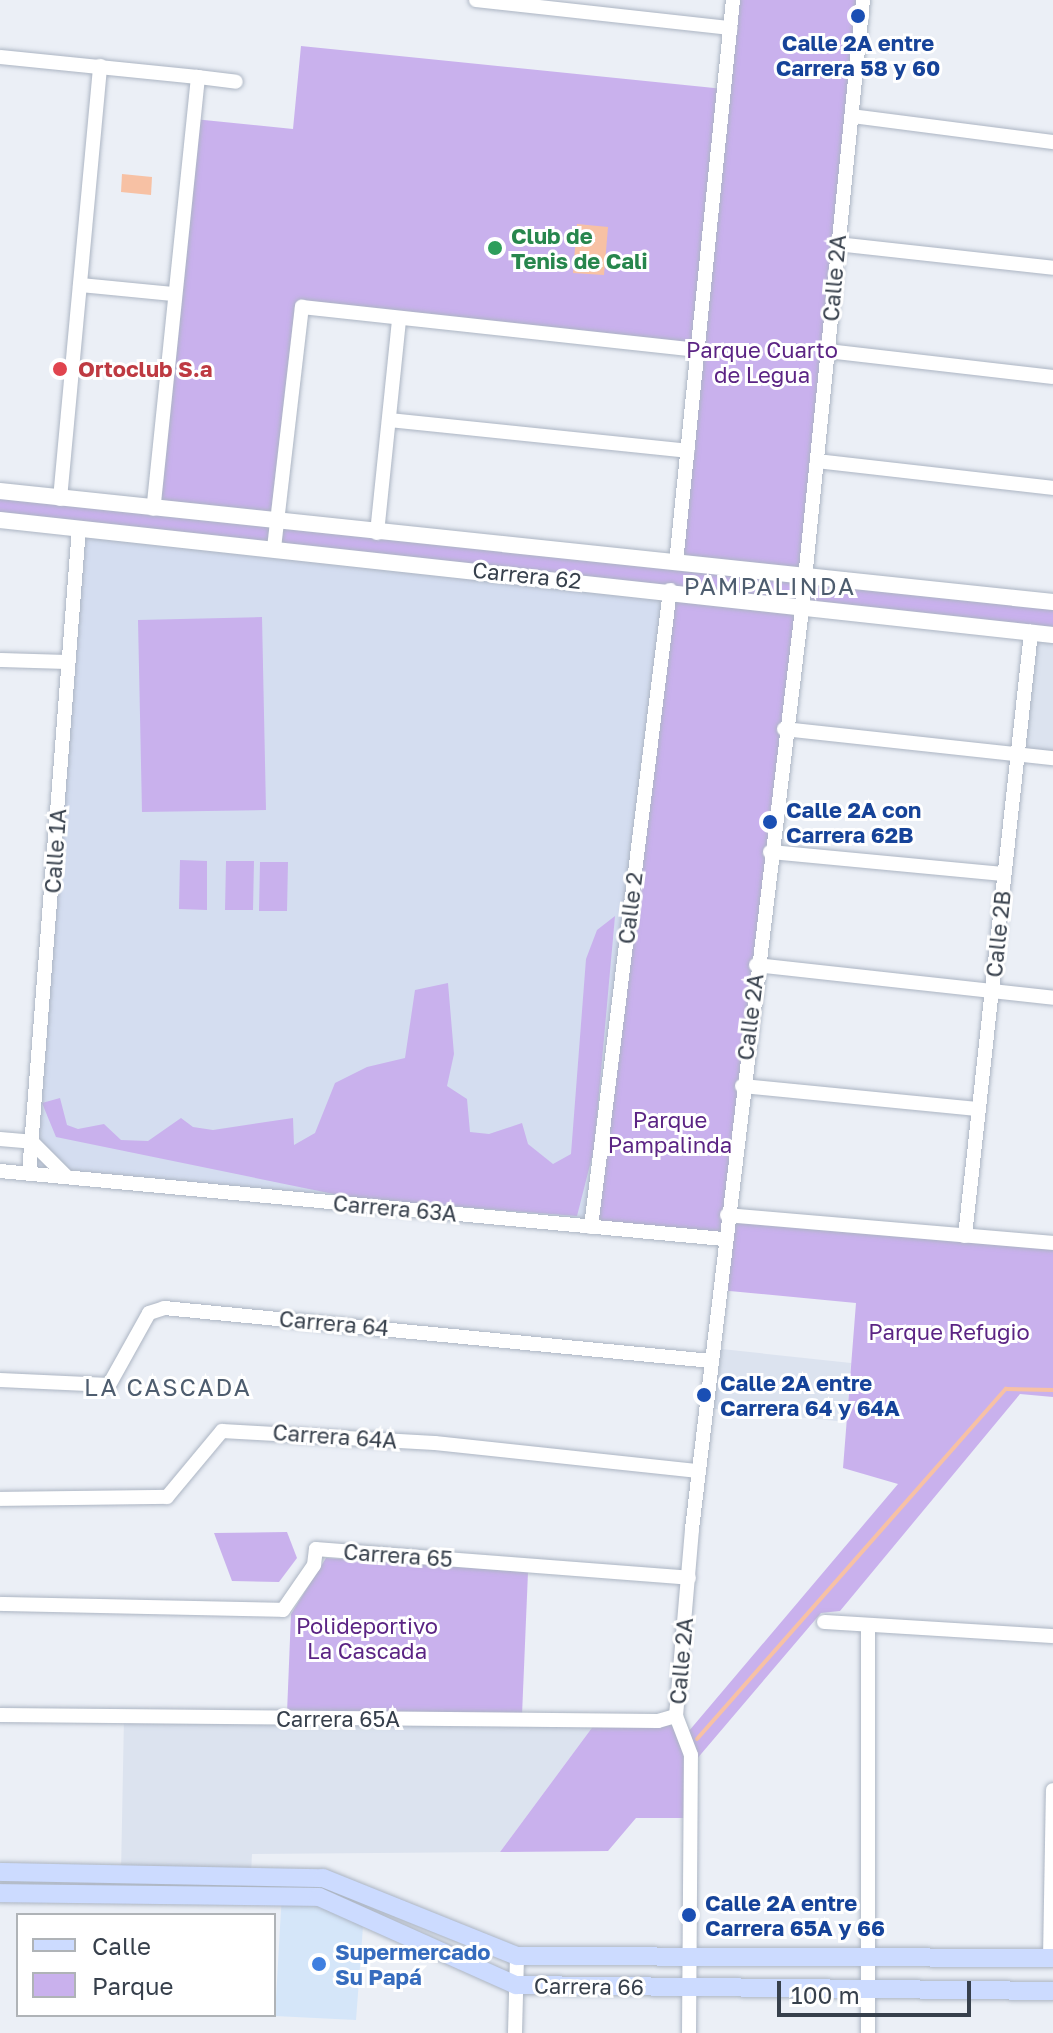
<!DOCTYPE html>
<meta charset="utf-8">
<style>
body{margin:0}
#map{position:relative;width:1053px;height:2033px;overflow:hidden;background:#ebeff6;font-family:"Golos Text",sans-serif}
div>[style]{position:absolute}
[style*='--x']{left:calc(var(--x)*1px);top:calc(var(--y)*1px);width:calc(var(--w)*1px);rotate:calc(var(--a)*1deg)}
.residential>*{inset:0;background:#dce3ef}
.commercial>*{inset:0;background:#d5e6f9}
.education>*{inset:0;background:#d4ddf0}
.green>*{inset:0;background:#c9b1ed}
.water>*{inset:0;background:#f7c1a4}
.stream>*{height:4px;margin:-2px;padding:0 2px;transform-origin:2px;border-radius:2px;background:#f7c1a4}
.roads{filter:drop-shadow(0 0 2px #acb5c3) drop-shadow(0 0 2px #acb5c3)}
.minor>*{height:14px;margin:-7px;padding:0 7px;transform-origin:7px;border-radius:7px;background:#fff}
.tertiary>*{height:16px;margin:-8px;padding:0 8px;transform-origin:8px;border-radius:8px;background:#fff}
.secondary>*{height:18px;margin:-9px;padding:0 9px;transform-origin:9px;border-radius:9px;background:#ccdbff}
.dots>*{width:22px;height:22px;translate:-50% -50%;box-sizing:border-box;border:4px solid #fff;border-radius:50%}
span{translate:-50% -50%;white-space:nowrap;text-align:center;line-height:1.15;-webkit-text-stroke:6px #fff;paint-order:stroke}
.transit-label{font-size:22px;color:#164399;font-weight:700}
.left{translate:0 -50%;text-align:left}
.leisure-label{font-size:22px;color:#27864d;font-weight:700}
.street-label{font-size:22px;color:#37404c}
.park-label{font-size:22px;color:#5b2484}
.health-label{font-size:22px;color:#be3a42;font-weight:700}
.shop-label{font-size:22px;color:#366cbe;font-weight:700}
.neighbourhood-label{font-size:24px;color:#4e5d6f;letter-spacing:2px}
.legend{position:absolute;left:16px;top:1913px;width:260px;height:104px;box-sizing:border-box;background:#fff;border:2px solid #afb3b7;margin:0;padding:10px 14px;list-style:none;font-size:24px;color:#37404c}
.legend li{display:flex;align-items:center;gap:16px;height:40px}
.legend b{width:40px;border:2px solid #afb3b7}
.scale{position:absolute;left:777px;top:1981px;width:194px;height:36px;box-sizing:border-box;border:4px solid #37404c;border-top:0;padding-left:10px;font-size:24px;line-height:28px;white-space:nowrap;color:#37404c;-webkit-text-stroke:6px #fff;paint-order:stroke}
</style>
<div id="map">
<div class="residential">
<div style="clip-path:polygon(1031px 632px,1053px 635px,1053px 758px,1017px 754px)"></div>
<div style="clip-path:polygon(712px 1348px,851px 1363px,846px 1422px,706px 1408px)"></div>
<div style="clip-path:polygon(124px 1717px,597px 1721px,500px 1852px,252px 1854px,251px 1874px,121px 1873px)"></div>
</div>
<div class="commercial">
<div style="clip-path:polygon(282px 1892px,364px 1913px,356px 2020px,275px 2016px)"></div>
</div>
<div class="education">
<div style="clip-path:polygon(79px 528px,670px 590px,591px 1227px,29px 1173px)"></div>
</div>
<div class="green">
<div style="clip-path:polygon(evenodd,733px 0,863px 0,805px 576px,1053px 602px,1053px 635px,802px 606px,727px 1215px,1053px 1243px,1053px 1397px,1020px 1394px,840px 1611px,821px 1613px,690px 1767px,689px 1818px,636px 1818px,608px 1851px,500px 1852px,597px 1721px,676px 1716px,683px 1738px,898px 1484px,843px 1468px,856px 1303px,719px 1290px,723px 1239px,591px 1227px,669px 590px,0 520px,0 491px,153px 509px,194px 119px,293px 129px,301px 46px,724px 89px,733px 0,302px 307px,697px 350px,676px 563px,278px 523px,302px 307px)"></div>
<div style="clip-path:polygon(262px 617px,266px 810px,142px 812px,138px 620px)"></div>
<div style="clip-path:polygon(180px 860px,207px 861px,207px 910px,179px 909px)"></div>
<div style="clip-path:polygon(226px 861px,254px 861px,253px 910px,225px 910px)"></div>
<div style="clip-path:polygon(260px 862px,288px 862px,287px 911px,259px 911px)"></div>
<div style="clip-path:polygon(615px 916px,594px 1149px,577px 1216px,358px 1199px,56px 1137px,42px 1103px,60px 1098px,67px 1125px,78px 1129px,104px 1124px,121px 1140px,148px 1141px,181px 1118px,193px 1127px,213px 1130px,293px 1118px,294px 1145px,315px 1133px,335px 1083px,367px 1067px,405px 1058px,415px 990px,448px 983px,454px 1054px,447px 1086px,467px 1099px,470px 1132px,489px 1134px,522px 1123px,528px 1144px,553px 1164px,571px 1154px,586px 959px,597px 930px)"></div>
<div style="clip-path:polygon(287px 1532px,297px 1558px,279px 1582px,232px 1581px,214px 1533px)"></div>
<div style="clip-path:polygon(326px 1558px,528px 1572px,522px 1715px,287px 1713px,291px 1614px)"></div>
</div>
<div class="water">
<div style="clip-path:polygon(122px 174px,152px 177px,151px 195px,121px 192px)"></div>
<div style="clip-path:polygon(577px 224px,608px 227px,604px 275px,573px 273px)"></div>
</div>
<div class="stream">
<div style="--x:697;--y:1739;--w:467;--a:-48.6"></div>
<div style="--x:1006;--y:1389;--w:47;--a:1.2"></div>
</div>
<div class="roads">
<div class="minor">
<div style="--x:476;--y:0;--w:256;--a:6.3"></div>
<div style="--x:0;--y:57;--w:199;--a:5.8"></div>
<div style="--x:198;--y:77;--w:434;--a:95.9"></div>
<div style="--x:198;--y:77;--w:38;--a:7"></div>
<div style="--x:852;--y:116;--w:203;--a:7.4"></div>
<div style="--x:837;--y:244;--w:217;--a:6.3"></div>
<div style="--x:80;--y:285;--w:94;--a:5.5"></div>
<div style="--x:828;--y:351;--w:226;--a:6.6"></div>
<div style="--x:389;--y:420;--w:300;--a:5.9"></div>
<div style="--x:817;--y:461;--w:238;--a:6.5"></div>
<div style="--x:60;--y:499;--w:435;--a:-84.7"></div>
<div style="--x:377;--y:533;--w:215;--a:-84.1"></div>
<div style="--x:274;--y:548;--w:243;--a:-83.4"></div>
<div style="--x:302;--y:307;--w:398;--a:6.2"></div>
<div style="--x:676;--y:563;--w:566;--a:-84.22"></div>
<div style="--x:0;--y:660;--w:68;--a:1.7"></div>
<div style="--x:784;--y:729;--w:271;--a:6.2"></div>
<div style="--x:770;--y:852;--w:235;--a:5.4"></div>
<div style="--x:756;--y:965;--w:299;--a:6.3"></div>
<div style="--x:742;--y:1086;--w:237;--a:5.6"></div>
<div style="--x:0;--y:1139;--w:32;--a:5"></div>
<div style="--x:32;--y:1142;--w:49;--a:45"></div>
<div style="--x:0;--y:1171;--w:727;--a:5.37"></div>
<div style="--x:29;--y:1173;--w:647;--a:-85.57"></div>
<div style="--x:727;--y:1215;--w:327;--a:4.9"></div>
<div style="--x:591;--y:1227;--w:642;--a:-82.93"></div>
<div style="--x:965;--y:1236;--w:608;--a:-83.76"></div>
<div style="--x:0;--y:1380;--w:109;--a:2.6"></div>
<div style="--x:109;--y:1385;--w:82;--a:-60.9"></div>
<div style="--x:149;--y:1313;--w:16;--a:-18"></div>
<div style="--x:164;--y:1308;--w:550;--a:5.53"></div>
<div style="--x:0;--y:1499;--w:167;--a:-0.7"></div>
<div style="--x:167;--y:1497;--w:86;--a:-50.2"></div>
<div style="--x:222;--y:1431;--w:213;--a:3.2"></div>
<div style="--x:435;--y:1443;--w:265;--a:6.1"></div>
<div style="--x:0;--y:1604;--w:283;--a:1.2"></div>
<div style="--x:283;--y:1610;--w:55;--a:-55.4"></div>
<div style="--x:314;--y:1565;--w:16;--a:-83"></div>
<div style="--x:316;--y:1549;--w:374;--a:4.4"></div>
<div style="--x:824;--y:1622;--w:229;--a:3.5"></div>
<div style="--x:0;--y:1715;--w:658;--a:0.52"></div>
<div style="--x:658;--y:1721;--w:19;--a:-16"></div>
<div style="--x:1050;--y:1958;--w:168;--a:-89"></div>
<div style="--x:515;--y:2033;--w:77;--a:-88.5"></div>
<div style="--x:689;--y:2033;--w:278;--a:-89.6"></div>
<div style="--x:691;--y:1755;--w:42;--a:-111"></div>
<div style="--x:676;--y:1716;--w:188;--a:-85.1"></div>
<div style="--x:692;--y:1529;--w:917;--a:-83.18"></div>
<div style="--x:801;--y:618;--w:621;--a:-84.27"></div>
<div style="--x:868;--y:2033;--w:408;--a:-90"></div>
</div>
<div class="tertiary">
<div style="--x:0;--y:491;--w:1059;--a:6.02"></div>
<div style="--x:0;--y:520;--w:1059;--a:6.23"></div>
</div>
<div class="secondary">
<div style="--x:0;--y:1872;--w:323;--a:1.1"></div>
<div style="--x:323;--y:1878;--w:209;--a:21.9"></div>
<div style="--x:517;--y:1956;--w:536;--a:0.21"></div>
<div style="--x:0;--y:1893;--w:319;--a:0.7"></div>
<div style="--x:319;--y:1897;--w:216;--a:24.1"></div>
<div style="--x:516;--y:1985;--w:537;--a:0.64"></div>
</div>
</div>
<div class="dots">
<div style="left:858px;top:16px;background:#1a4fb4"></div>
<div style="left:495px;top:248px;background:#2e9e5b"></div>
<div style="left:60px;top:369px;background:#e0444e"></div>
<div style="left:770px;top:822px;background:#1a4fb4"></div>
<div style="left:704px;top:1395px;background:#1a4fb4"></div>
<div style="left:689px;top:1915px;background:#1a4fb4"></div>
<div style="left:319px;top:1964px;background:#3f7fe0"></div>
</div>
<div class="transit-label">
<span style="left:858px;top:55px">Calle 2A entre<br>Carrera 58 y 60</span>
<span class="left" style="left:786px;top:822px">Calle 2A con<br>Carrera 62B</span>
<span class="left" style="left:720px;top:1395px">Calle 2A entre<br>Carrera 64 y 64A</span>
<span class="left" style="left:705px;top:1915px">Calle 2A entre<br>Carrera 65A y 66</span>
</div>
<div class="leisure-label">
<span class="left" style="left:511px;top:248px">Club de<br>Tenis de Cali</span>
</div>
<div class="street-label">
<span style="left:834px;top:278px;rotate:-85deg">Calle 2A</span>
<span style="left:527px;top:575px;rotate:6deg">Carrera 62</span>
<span style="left:55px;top:851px;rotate:-86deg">Calle 1A</span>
<span style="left:630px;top:908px;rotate:-83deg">Calle 2</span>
<span style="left:998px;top:934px;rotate:-84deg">Calle 2B</span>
<span style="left:750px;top:1017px;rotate:-83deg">Calle 2A</span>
<span style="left:395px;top:1208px;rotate:5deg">Carrera 63A</span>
<span style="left:334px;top:1323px;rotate:5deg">Carrera 64</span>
<span style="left:335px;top:1436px;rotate:4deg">Carrera 64A</span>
<span style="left:398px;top:1555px;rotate:4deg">Carrera 65</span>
<span style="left:681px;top:1661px;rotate:-85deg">Calle 2A</span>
<span style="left:338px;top:1719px">Carrera 65A</span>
<span style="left:589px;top:1986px;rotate:1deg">Carrera 66</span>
</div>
<div class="park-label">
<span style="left:762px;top:362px">Parque Cuarto<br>de Legua</span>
<span style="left:670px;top:1132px">Parque<br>Pampalinda</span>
<span style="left:949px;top:1332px">Parque Refugio</span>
<span style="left:367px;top:1638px">Polideportivo<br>La Cascada</span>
</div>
<div class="health-label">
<span class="left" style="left:78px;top:369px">Ortoclub S.a</span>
</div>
<div class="shop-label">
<span class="left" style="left:335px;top:1964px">Supermercado<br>Su Papá</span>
</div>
<div class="neighbourhood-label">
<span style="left:770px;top:586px">PAMPALINDA</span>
<span style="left:168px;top:1387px">LA CASCADA</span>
</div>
<ul class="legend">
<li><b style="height:10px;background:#ccdbff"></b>Calle</li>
<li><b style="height:22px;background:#c9b1ed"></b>Parque</li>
</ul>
<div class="scale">100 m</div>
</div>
